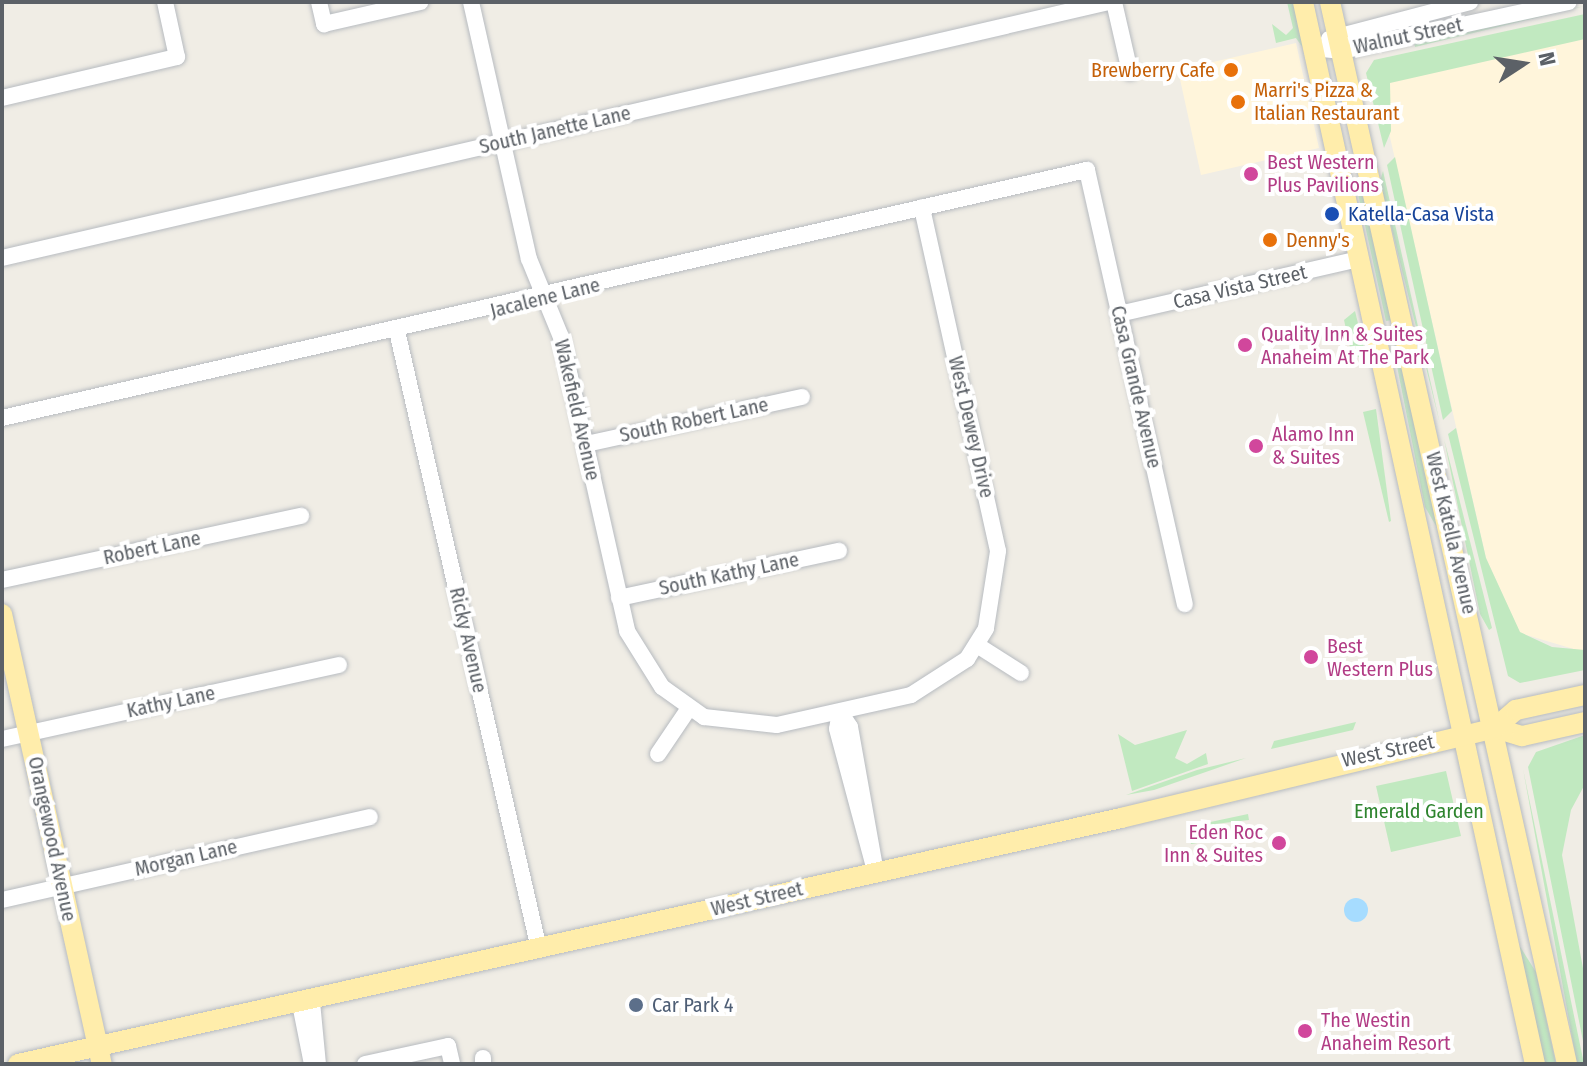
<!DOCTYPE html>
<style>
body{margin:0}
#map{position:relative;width:1587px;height:1066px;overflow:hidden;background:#f0ede5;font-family:"Fira Sans Condensed",sans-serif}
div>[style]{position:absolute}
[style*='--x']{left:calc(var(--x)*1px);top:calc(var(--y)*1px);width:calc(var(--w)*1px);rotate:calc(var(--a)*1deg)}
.commercial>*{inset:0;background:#fff5db}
.green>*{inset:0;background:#c1e9c0}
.water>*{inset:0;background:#a6dcff}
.round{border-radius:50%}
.roads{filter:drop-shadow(0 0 2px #b7bbc0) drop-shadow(0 0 2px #b7bbc0)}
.minor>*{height:16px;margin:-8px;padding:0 8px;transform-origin:8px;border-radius:8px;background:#fff}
.major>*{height:20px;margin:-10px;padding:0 10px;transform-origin:10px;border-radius:10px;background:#ffedab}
.dots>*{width:22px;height:22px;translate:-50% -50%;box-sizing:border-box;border:4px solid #fff;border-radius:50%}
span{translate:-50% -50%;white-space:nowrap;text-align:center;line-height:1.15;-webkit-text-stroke:8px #fff;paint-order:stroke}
.street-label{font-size:20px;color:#5c6167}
.food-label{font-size:20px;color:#c56008}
.right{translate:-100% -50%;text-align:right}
.left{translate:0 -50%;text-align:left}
.hotel-label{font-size:20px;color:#b23c85}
.transit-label{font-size:20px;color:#164399}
.park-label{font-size:20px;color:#2e842e}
.service-label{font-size:20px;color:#4e5e75}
.frame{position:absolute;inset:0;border:4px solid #5c6167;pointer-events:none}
.north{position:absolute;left:1483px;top:24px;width:80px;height:80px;-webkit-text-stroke:6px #fff;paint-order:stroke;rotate:78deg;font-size:22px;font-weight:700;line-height:32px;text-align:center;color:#5c6167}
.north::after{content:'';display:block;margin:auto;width:28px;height:36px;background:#5c6167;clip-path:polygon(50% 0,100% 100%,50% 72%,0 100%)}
</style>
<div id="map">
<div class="commercial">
<div style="clip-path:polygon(1585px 33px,1585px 650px,1577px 650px,1520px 633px,1486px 558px,1379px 89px,1389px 69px)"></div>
<div style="clip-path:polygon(1296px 43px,1319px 148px,1201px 175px,1178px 70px)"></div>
</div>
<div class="green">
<div style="clip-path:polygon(1287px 2px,1294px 2px,1305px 51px,1296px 38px,1276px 43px,1272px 24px,1286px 35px,1293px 28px)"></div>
<div style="clip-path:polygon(1585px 6px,1415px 47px,1414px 42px)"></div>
<div style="clip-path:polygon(1585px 14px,1585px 39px,1390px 83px,1391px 131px,1384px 148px,1366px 73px,1374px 60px)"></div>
<div style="clip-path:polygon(1395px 157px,1452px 411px,1443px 420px,1387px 165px)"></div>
<div style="clip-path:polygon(1383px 171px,1440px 424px,1380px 181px)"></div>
<div style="clip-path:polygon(1357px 189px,1367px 203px,1393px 320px,1386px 321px)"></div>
<div style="clip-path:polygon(1355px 311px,1366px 356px,1360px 358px,1351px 352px,1344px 320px)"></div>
<div style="clip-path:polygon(1400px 345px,1439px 531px,1425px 507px,1393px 346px)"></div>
<div style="clip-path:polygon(1376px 409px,1391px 521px,1389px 522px,1363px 412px)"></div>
<div style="clip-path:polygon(1456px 428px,1486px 558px,1520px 632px,1552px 647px,1585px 650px,1585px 670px,1520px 683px,1508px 676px,1448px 434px)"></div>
<div style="clip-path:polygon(1444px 439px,1492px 628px,1489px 630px,1480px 614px)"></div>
<div style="clip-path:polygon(1356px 722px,1353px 730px,1271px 749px,1274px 741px)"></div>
<div style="clip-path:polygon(1187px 730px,1175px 758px,1187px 764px,1206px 753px,1208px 764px,1132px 791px,1118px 734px,1135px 745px)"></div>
<div style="clip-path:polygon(1585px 735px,1585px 784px,1571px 810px,1562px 855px,1585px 979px,1585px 1051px,1528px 767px,1536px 752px)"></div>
<div style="clip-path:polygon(1246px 758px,1154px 790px,1126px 795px,1197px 770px)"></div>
<div style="clip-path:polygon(1523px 769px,1584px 1064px,1577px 1064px)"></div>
<div style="clip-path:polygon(1446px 771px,1461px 836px,1391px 852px,1376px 786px)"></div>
<div style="clip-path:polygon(1248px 814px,1249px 820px,1215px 824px,1218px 840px,1191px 844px,1187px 827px)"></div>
<div style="clip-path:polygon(1519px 945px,1536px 972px,1556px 1064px,1545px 1064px)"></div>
</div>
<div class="water">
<div class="round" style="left:1344px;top:898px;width:24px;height:24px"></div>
</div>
<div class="roads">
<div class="minor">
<div style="--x:319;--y:2;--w:23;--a:77"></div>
<div style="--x:324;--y:24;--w:99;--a:-12.8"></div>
<div style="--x:471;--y:2;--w:263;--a:77.3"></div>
<div style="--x:529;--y:259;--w:84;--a:67.7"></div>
<div style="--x:561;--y:337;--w:301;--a:77.3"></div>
<div style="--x:627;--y:631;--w:66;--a:58"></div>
<div style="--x:662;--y:687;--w:52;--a:35.5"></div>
<div style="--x:704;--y:717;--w:73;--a:6.3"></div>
<div style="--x:777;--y:725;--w:137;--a:-12.6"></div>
<div style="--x:911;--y:695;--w:67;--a:-32.7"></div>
<div style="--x:967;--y:659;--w:36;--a:-58"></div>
<div style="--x:986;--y:628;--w:78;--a:-81.1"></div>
<div style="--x:998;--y:551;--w:352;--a:-102.5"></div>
<div style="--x:1114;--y:2;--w:72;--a:77.1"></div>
<div style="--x:1329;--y:39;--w:146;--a:-14.7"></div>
<div style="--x:1313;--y:48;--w:29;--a:6"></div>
<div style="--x:1342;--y:51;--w:232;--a:-12.2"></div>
<div style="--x:2;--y:98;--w:180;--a:-13.2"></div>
<div style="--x:177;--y:57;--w:56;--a:-102.3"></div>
<div style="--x:2;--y:258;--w:1136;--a:-13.02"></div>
<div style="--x:1119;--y:314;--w:247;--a:-12.9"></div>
<div style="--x:397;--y:331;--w:634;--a:77.06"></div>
<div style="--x:2;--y:418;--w:1113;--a:-12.88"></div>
<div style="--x:1087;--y:170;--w:445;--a:77.3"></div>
<div style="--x:586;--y:444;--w:221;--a:-12.3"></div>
<div style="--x:2;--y:580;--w:306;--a:-12.1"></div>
<div style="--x:619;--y:598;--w:225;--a:-12.1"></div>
<div style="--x:977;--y:645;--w:52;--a:32.5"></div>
<div style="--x:840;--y:712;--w:18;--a:56"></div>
<div style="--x:850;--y:727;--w:148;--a:79.9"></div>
<div style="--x:840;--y:712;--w:17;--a:100"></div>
<div style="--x:837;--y:729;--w:147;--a:75"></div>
<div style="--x:2;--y:739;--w:345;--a:-12.4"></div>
<div style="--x:658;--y:754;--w:55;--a:-56"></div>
<div style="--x:2;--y:900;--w:377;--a:-12.7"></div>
<div style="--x:312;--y:1002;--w:62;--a:84.5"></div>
<div style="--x:300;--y:1004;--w:61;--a:78.7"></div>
<div style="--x:483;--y:1058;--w:6;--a:90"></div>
<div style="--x:365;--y:1064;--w:85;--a:-12.2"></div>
<div style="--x:448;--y:1046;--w:18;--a:77"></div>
</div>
<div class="major">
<div style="--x:1303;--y:2;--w:1087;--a:77.68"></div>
<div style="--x:1330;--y:2;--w:1088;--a:77.42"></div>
<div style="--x:2;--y:614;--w:461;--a:77.5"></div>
<div style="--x:1495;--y:728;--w:28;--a:17"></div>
<div style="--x:1522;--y:736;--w:65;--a:-12.5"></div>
<div style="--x:18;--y:1064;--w:1130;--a:-12.57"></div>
<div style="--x:1121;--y:818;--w:385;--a:-13.5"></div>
<div style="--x:1495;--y:728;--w:28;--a:-41"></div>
<div style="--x:1516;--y:710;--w:71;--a:-12.3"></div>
</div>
</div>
<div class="dots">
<div style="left:1231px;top:70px;background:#e8710a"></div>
<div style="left:1238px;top:102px;background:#e8710a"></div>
<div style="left:1251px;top:174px;background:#d1479c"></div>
<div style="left:1332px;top:214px;background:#1a4fb4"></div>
<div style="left:1270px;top:240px;background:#e8710a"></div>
<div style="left:1245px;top:345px;background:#d1479c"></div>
<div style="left:1256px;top:446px;background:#d1479c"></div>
<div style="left:1311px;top:657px;background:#d1479c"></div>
<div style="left:1279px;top:843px;background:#d1479c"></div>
<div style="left:636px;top:1005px;background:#5c6f8a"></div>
<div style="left:1305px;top:1031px;background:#d1479c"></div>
</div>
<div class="street-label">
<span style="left:1408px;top:36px;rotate:-12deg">Walnut Street</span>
<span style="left:555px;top:130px;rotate:-13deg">South Janette Lane</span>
<span style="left:1240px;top:287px;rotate:-13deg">Casa Vista Street</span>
<span style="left:545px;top:298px;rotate:-14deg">Jacalene Lane</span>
<span style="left:1136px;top:387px;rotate:77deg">Casa Grande Avenue</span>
<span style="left:577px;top:410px;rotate:77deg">Wakefield Avenue</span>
<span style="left:694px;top:420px;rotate:-12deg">South Robert Lane</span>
<span style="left:971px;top:427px;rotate:77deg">West Dewey Drive</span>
<span style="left:1451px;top:533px;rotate:77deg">West Katella Avenue</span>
<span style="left:152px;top:548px;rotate:-12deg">Robert Lane</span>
<span style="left:729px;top:574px;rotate:-12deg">South Kathy Lane</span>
<span style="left:468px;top:640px;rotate:77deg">Ricky Avenue</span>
<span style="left:171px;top:702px;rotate:-12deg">Kathy Lane</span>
<span style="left:1388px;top:751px;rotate:-12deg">West Street</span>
<span style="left:52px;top:839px;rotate:78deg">Orangewood Avenue</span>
<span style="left:186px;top:858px;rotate:-13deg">Morgan Lane</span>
<span style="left:757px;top:899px;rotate:-13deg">West Street</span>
</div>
<div class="food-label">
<span class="right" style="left:1215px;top:70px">Brewberry Cafe</span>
<span class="left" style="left:1254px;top:102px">Marri's Pizza &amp;<br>Italian Restaurant</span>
<span class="left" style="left:1286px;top:240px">Denny's</span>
</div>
<div class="hotel-label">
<span class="left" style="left:1267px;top:174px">Best Western<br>Plus Pavilions</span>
<span class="left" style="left:1261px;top:346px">Quality Inn &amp; Suites<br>Anaheim At The Park</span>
<span class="left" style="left:1272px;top:446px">Alamo Inn<br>&amp; Suites</span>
<span class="left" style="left:1327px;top:658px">Best<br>Western Plus</span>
<span class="right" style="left:1263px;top:844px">Eden Roc<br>Inn &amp; Suites</span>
<span class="left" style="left:1321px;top:1032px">The Westin<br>Anaheim Resort</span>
</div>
<div class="transit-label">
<span class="left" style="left:1348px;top:214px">Katella-Casa Vista</span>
</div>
<div class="park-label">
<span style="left:1419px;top:811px">Emerald Garden</span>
</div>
<div class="service-label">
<span class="left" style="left:652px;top:1005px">Car Park 4</span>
</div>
<div class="frame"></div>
<div class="north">N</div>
</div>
